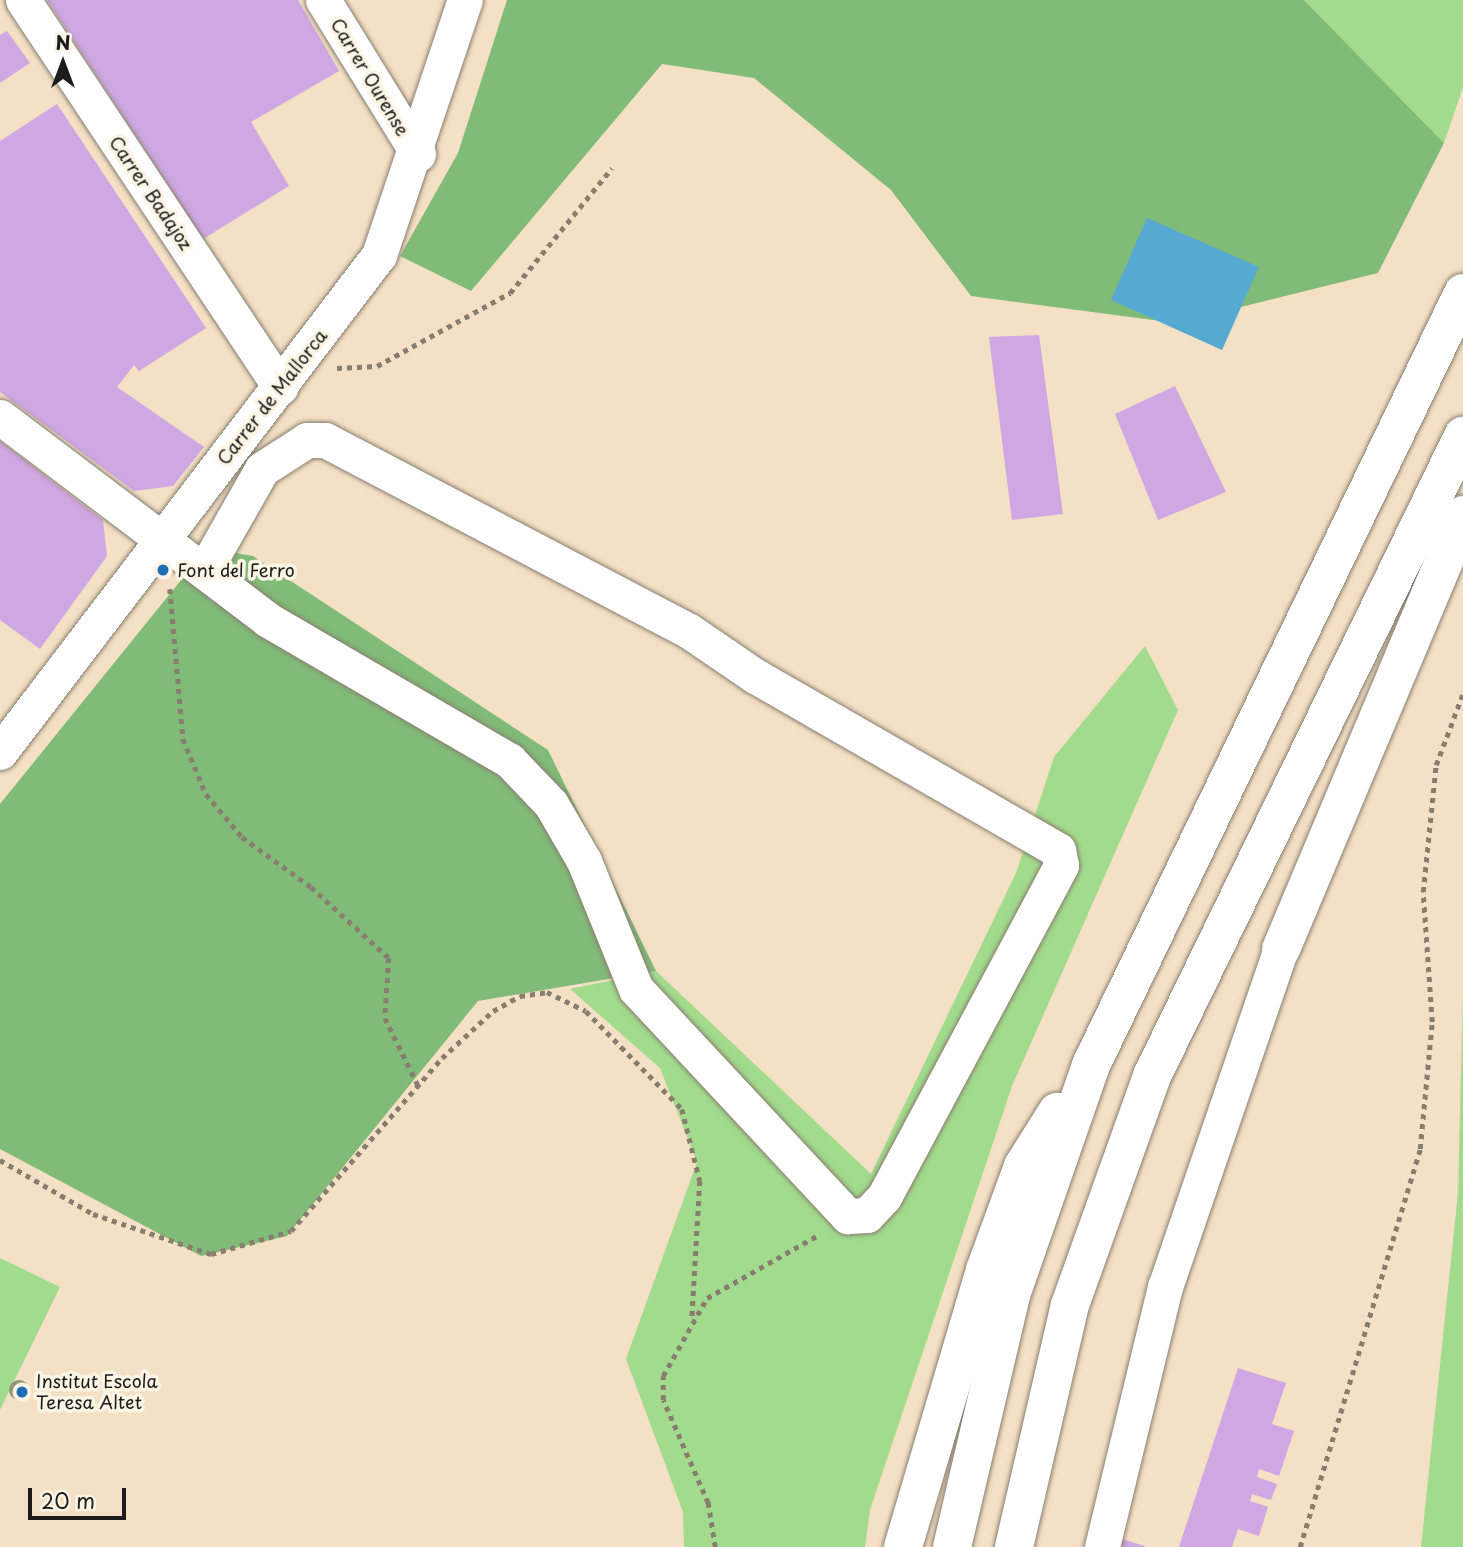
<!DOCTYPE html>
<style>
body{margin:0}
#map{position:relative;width:1463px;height:1547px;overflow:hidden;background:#f4e0c4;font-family:"Playpen Sans",sans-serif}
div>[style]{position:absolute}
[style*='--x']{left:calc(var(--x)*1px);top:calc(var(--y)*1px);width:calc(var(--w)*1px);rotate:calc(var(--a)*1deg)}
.green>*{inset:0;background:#a2db8d}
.forest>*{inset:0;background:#81bb78}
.water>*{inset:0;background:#56a9d1}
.building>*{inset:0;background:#cfa7e2}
.path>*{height:4.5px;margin-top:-2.25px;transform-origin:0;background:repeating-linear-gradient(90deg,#887e70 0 5px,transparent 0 10px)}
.roads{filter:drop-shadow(0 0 2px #887e70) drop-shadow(0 0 2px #887e70)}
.minor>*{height:35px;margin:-17.5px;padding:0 17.5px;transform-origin:17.5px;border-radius:17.5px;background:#fff}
.highway>*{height:38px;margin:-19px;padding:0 19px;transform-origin:19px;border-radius:19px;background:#fff}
.trees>*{width:20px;height:20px;margin:-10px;border-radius:50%;background:#93947a}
.dots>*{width:19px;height:19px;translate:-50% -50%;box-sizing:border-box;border:4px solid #fcf5e5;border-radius:50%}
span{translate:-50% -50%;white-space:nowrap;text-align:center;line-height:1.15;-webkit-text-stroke:7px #fcf5e5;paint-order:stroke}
.street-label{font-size:18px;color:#1c1c1c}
.poi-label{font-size:18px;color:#1c1c1c}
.left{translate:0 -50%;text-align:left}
.north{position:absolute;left:28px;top:28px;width:70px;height:70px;-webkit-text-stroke:5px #fcf5e5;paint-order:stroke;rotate:0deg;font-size:19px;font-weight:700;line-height:28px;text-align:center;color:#1c1c1c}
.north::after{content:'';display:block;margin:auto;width:24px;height:32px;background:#1c1c1c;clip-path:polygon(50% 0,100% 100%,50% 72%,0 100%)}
.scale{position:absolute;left:28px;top:1488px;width:98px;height:32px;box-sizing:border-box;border:4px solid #1c1c1c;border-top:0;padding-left:9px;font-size:21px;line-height:24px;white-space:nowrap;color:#1c1c1c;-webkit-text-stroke:5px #fcf5e5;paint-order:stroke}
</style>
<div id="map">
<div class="green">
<div style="clip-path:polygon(1304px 0,1463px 0,1463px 87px,1444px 143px)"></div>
<div style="clip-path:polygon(1145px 646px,1178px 710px,1012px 1086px,870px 1510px,865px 1547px,684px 1547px,683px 1512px,626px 1359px,697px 1162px,660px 1068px,570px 989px,656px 971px,871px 1174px,1016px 873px,1054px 757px)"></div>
<div style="clip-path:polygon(1463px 991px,1463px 1547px,1421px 1547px,1458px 1193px)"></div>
<div style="clip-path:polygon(0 1258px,60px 1287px,0 1410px)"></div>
</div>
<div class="forest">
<div style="clip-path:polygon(507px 0,1304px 0,1444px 143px,1378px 273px,1176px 323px,971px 296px,891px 190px,754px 78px,662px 64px,471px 291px,400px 256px,458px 153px)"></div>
<div style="clip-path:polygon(207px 548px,253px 556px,548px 750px,656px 971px,478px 1001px,287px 1236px,201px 1256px,0 1149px,0 804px)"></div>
</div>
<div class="water">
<div style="clip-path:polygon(1147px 218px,1259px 267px,1222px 350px,1111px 300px)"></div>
</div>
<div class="building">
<div style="clip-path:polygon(47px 0,298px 0,339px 71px,251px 122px,289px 186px,203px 239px)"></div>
<div style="clip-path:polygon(7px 31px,30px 63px,0 83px,0 35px)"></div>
<div style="clip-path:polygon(57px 104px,206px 328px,139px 371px,134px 365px,117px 387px,204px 447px,173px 486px,134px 491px,0 392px,0 141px)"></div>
<div style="clip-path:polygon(1039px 335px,1063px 514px,1012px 520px,989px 337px)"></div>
<div style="clip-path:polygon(1175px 386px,1226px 492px,1158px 520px,1115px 414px)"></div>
<div style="clip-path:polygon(0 441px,103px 520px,107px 556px,40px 649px,0 620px)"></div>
<div style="clip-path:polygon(1238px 1368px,1286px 1383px,1272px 1424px,1294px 1431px,1279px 1476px,1259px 1469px,1257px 1477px,1277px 1484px,1271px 1500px,1252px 1494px,1250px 1501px,1268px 1507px,1259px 1536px,1238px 1529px,1232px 1547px,1179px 1547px)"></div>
<div style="clip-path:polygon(1115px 1537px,1145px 1546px,1145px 1547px,1112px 1547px)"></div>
</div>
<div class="path">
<div style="--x:337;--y:368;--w:40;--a:-2.9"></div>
<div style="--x:377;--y:366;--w:152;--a:-28.8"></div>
<div style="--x:510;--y:293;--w:161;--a:-50.8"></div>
<div style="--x:170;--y:589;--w:151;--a:85"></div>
<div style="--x:183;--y:739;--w:60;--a:67.3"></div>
<div style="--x:206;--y:794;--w:56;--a:50.1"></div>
<div style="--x:242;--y:837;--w:85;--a:35.9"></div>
<div style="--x:311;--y:887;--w:105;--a:42.3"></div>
<div style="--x:389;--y:958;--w:60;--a:93.8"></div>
<div style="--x:385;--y:1018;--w:75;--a:63.8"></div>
<div style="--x:0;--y:1160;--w:108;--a:30.1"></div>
<div style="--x:93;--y:1214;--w:125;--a:18.7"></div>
<div style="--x:211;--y:1254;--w:83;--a:-16"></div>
<div style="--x:291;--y:1231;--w:230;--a:-48.9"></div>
<div style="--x:442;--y:1058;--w:69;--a:-42.7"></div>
<div style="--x:493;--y:1011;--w:31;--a:-29"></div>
<div style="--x:520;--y:996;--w:27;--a:-8"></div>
<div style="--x:547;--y:992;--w:43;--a:26"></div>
<div style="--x:586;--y:1011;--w:137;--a:45.6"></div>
<div style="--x:682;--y:1109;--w:74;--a:76"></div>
<div style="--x:700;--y:1181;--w:140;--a:93.3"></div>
<div style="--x:715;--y:1547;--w:45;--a:-99"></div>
<div style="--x:708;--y:1503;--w:112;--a:-113.6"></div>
<div style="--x:663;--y:1400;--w:24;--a:-90"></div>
<div style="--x:663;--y:1376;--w:90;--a:-60.6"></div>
<div style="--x:707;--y:1298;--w:130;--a:-29.5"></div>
<div style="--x:1300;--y:1547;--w:416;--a:-73.2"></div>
<div style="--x:1420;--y:1149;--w:128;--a:-84.6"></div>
<div style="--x:1432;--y:1022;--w:130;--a:-94"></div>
<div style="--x:1423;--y:892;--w:128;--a:-84.2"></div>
<div style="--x:1436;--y:765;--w:77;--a:-69.4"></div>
</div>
<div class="roads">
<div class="minor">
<div style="--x:23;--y:0;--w:465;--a:56.4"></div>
<div style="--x:323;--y:0;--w:181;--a:58.3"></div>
<div style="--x:0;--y:417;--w:336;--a:37.1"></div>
<div style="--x:268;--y:620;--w:279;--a:30.2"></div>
<div style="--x:509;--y:760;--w:61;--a:46.3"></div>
<div style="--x:551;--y:804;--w:66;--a:59.9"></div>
<div style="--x:584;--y:861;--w:138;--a:67.9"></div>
<div style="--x:636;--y:989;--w:311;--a:47"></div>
<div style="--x:848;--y:1216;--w:19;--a:-3"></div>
<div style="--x:867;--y:1215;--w:25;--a:-47"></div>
<div style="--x:884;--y:1197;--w:376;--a:-61.9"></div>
<div style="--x:1061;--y:865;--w:15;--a:-101"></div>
<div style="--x:1058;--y:850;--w:349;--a:-150.1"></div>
<div style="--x:755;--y:676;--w:80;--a:-145.7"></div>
<div style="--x:689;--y:631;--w:411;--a:-152.3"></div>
<div style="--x:325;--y:440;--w:18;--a:180"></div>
<div style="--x:307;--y:440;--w:54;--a:147.2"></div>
<div style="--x:262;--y:469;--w:117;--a:119.6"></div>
<div style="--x:0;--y:752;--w:625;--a:-52.67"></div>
<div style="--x:379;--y:255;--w:269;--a:-71.4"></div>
<div style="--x:1102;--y:1547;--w:268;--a:-76.4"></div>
<div style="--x:1165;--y:1287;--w:357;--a:-71.1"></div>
</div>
<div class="highway">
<div style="--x:1281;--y:949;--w:471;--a:-67.2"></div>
<div style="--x:903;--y:1547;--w:289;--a:-73.5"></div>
<div style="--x:985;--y:1270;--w:111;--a:-69.9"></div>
<div style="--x:1023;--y:1166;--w:64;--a:-57.8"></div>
<div style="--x:952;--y:1547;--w:259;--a:-76.8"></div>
<div style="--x:1011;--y:1295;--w:244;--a:-70.8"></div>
<div style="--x:1091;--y:1065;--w:857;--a:-64.27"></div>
<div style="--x:1014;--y:1547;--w:248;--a:-77"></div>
<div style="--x:1070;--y:1305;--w:243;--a:-70.3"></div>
<div style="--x:1152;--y:1076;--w:712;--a:-64.08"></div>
</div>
</div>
<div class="trees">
<div style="left:19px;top:1390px"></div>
</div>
<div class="dots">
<div style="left:163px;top:570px;background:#1f6fb2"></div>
<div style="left:22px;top:1392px;background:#1f6fb2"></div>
</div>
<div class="street-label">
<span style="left:370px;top:77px;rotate:59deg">Carrer Ourense</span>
<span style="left:151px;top:193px;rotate:56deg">Carrer Badajoz</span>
<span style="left:272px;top:397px;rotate:-52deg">Carrer de Mallorca</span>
</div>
<div class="poi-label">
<span class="left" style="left:177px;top:570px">Font del Ferro</span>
<span class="left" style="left:36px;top:1392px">Institut Escola<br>Teresa Altet</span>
</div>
<div class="north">N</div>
<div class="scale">20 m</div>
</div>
